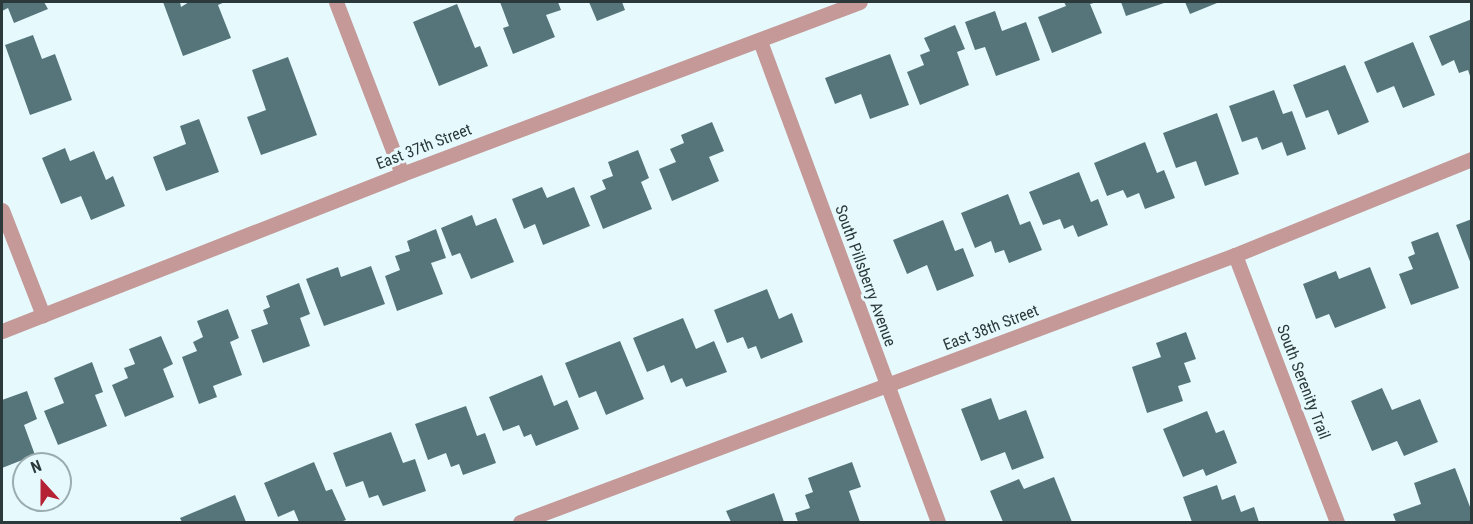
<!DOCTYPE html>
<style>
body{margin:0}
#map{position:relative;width:1473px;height:524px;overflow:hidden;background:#e6fafe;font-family:"Roboto Condensed",sans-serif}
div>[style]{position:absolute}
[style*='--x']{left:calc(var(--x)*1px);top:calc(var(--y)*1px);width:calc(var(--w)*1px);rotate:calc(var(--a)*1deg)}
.building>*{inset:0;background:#56757a}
.minor>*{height:15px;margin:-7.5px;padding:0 7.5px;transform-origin:7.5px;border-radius:7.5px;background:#c49998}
span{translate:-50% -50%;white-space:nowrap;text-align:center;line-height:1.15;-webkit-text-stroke:6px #e6fafe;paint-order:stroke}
.street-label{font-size:16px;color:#2c393b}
.frame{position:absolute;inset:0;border:3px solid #2c393b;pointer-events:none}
.north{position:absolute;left:12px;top:452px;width:60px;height:60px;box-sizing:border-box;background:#e6fafe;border:2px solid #9cadb0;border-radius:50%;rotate:339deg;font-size:16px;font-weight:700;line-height:24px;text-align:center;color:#2c393b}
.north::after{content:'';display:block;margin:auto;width:21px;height:27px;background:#b42234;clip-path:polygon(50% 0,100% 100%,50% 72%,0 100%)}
</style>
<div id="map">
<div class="building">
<div style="clip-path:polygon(2px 2px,44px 2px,48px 9px,14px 23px,8px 8px,2px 11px)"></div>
<div style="clip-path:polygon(163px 2px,180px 2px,181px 7px,189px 2px,225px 2px,218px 5px,231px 38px,183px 56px)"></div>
<div style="clip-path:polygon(500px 2px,558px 2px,561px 10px,546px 15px,555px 37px,513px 54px,503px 28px,509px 26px)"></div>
<div style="clip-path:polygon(589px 2px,622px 2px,625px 10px,597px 21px)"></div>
<div style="clip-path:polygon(1064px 2px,1097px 2px,1090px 4px,1102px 33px,1052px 53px,1038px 17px,1066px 6px)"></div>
<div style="clip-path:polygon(1121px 2px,1167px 2px,1126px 16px)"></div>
<div style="clip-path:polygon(1185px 2px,1217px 2px,1217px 3px,1190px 14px)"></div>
<div style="clip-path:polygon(457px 4px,475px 48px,480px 46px,488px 66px,439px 86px,413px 22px)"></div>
<div style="clip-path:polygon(995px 11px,1002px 31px,1026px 22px,1040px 60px,996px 76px,985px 47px,975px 50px,965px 22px)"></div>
<div style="clip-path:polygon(1472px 19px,1472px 79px,1471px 79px,1468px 70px,1459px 73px,1454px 60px,1442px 66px,1429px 36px)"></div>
<div style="clip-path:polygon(955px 25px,965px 49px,957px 52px,969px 85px,920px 105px,907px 72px,924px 65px,920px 55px,930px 51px,924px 38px)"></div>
<div style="clip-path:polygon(33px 35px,42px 59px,55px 54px,72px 100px,30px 115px,5px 45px)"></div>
<div style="clip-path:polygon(1413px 42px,1435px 95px,1403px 108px,1394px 86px,1377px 93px,1364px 62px)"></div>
<div style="clip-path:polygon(890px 54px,909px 105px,870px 119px,861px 94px,835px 104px,825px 78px)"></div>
<div style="clip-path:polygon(288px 57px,317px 135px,261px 155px,247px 117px,266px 110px,252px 70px)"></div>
<div style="clip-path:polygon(1345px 65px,1369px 122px,1338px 135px,1328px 110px,1306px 118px,1293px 85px)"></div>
<div style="clip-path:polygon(1274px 90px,1283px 114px,1292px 111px,1306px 149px,1287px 156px,1282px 142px,1262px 150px,1257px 137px,1242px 142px,1229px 106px)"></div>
<div style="clip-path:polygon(1217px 113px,1239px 174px,1205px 186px,1196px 161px,1176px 168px,1163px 133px)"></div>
<div style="clip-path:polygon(199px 119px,219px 172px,166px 191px,153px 157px,186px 144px,180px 126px)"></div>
<div style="clip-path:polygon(712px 122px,724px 151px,709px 157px,719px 181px,672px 201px,659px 169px,676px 162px,670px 149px,684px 143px,681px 135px)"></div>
<div style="clip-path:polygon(1145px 142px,1157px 173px,1164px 170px,1175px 198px,1145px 209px,1139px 193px,1127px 198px,1123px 190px,1107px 196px,1094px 163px)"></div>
<div style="clip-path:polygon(65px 148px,70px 161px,94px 151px,106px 180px,113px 176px,125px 206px,91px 220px,81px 196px,61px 204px,42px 158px)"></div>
<div style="clip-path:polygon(638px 150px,649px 178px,641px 182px,652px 209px,603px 229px,590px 196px,606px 189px,602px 180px,613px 176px,608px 162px)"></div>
<div style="clip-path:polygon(1079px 172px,1091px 202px,1098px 199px,1108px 225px,1078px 237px,1073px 225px,1064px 229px,1060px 219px,1043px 225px,1029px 192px)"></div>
<div style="clip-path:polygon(542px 187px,547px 198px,574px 187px,590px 226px,543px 245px,535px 224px,524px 229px,512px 199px)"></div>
<div style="clip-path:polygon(1008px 194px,1020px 225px,1030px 221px,1042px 250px,1009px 263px,1004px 250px,995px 253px,991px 241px,975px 248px,961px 213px)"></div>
<div style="clip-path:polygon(472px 215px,476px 226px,496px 218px,514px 262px,471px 279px,460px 253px,452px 256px,441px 228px)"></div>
<div style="clip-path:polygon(1472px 219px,1472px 264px,1471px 264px,1456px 225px)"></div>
<div style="clip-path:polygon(943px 220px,955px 251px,963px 248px,974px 276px,937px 291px,927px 265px,907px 274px,893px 240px)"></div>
<div style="clip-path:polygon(436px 229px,446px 258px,431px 263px,443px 294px,397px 311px,385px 276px,400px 270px,395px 256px,410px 251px,407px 241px)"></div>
<div style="clip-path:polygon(1438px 232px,1459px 288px,1411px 305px,1399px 274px,1413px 269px,1408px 257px,1415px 254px,1411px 242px)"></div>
<div style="clip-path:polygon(371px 266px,385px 304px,324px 326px,306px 279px,338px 267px,341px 277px)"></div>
<div style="clip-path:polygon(1370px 267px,1386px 308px,1335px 328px,1329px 314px,1316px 319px,1303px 284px,1336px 271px,1339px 279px)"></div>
<div style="clip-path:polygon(299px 283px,310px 314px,300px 318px,310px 346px,263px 363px,251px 330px,268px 324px,263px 310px,270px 307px,266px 296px)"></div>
<div style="clip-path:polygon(767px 289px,779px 319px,792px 313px,803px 342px,761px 359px,756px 346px,748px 349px,743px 337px,727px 343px,714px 310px)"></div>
<div style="clip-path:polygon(228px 309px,239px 338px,230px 342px,242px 375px,213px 386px,217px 397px,199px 404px,182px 357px,197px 351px,193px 342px,203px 337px,197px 321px)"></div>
<div style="clip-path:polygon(683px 318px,696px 349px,714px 341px,727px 372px,686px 387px,682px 378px,671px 383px,664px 365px,647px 372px,633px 338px)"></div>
<div style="clip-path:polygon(1186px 332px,1196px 359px,1184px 363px,1191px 382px,1178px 386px,1183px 401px,1147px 413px,1132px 367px,1161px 357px,1156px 343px)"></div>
<div style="clip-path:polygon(161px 336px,173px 364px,163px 369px,174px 397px,125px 417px,112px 385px,128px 378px,124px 368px,135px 364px,129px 349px)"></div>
<div style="clip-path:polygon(620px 341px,644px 399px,606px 415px,596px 391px,579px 398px,565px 363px)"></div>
<div style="clip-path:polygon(92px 362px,103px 392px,95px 395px,107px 426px,58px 445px,44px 411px,64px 403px,54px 378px)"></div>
<div style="clip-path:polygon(542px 375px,554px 406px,567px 400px,579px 429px,536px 446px,531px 434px,524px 437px,519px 425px,503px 431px,489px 397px)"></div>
<div style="clip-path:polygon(1382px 388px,1392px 410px,1420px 399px,1438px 442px,1404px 456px,1397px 441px,1372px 451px,1351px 401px)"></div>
<div style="clip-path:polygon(27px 391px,37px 419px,24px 425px,35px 455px,2px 468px,2px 400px)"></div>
<div style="clip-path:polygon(991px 398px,999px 420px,1026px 410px,1044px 458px,1012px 470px,1005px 452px,981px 461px,961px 409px)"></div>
<div style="clip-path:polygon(466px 406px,477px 436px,485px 433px,496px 463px,463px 475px,459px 464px,451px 467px,446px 453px,428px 460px,415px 424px)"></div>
<div style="clip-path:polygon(1207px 411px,1216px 433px,1224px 430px,1237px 463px,1206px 476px,1203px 469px,1183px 477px,1163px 429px)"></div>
<div style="clip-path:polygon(391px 432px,403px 463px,415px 459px,426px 491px,383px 506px,378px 495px,369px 498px,363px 481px,346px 487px,333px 453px)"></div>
<div style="clip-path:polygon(314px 462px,326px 491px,332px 489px,346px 520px,340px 522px,299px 522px,294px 510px,278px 517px,264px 483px)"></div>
<div style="clip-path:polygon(852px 462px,861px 487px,849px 491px,860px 522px,798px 522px,795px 513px,810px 508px,805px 495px,813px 492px,808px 478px)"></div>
<div style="clip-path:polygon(1455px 468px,1472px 512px,1472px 522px,1396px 522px,1393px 514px,1421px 504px,1414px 483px)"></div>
<div style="clip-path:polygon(1054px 477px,1072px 522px,1003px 522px,990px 491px,1019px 479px,1024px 489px)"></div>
<div style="clip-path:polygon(1217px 485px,1222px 500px,1235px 495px,1241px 512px,1254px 507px,1259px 522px,1192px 522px,1183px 497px)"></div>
<div style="clip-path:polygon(774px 493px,784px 522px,731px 522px,726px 511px)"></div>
<div style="clip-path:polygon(235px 495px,246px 522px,182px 522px,180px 518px)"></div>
</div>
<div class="minor">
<div style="--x:336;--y:2;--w:184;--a:69"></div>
<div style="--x:760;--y:41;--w:513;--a:69.69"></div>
<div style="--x:2;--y:210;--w:113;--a:68.7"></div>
<div style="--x:1235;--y:255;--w:286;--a:69.1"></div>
<div style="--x:2;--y:331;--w:430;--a:-21.4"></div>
<div style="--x:402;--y:174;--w:489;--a:-20.6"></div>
<div style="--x:520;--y:522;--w:763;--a:-20.48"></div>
<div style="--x:1235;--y:255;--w:256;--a:-22.1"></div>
</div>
<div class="street-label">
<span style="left:424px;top:147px;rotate:-21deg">East 37th Street</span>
<span style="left:865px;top:276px;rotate:70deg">South Pillsberry Avenue</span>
<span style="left:991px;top:328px;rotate:-21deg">East 38th Street</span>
<span style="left:1303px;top:382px;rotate:69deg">South Serenity Trail</span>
</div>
<div class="frame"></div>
<div class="north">N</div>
</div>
